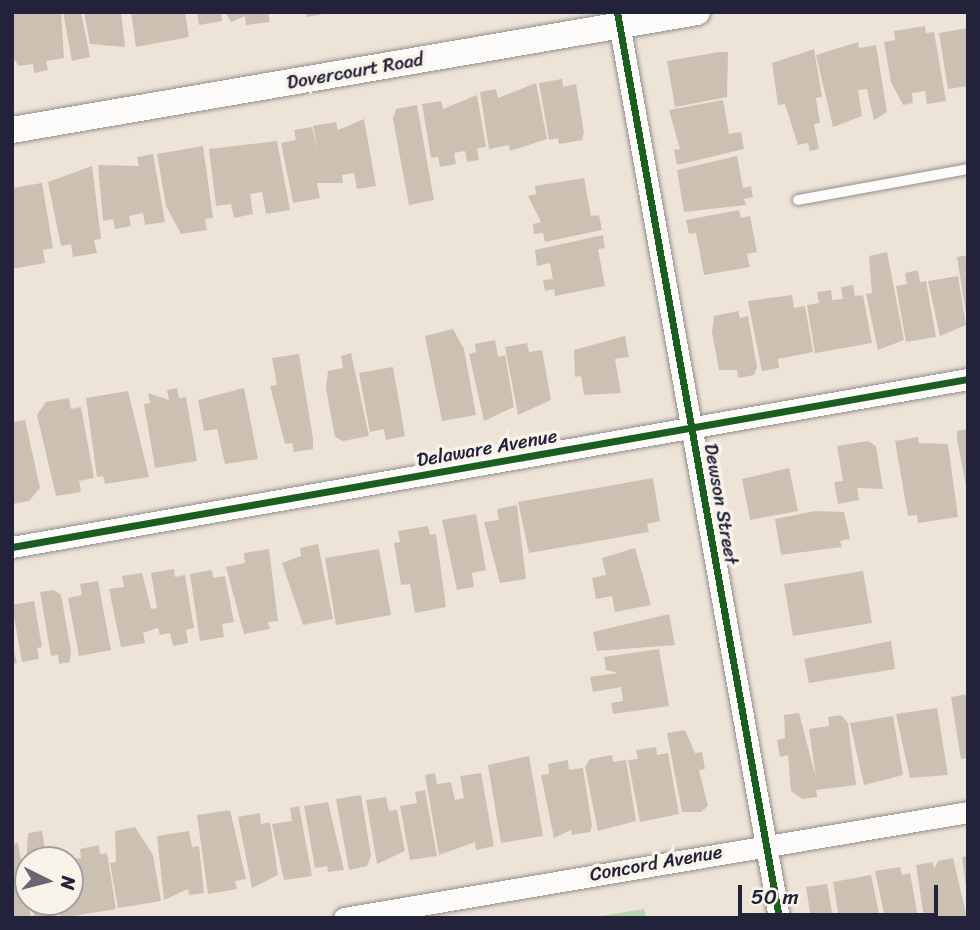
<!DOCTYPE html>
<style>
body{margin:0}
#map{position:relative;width:980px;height:930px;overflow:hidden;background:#ede4d7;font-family:Sriracha,sans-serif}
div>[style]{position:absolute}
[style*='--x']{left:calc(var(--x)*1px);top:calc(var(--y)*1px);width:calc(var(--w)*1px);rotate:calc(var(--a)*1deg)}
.green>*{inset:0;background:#b6d8ac}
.building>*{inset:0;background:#ccc0b3}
.roads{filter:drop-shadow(0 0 2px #918d8a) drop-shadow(0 0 2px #918d8a)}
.service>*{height:10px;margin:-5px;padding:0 5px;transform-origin:5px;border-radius:5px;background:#fcfbf9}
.minor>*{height:21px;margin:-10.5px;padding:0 10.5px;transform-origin:10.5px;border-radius:10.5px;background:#fcfbf9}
.tertiary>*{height:26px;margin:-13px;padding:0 13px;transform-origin:13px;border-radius:13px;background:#fcfbf9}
.cycleway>*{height:7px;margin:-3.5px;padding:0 3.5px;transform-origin:3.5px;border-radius:3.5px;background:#1b5e20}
span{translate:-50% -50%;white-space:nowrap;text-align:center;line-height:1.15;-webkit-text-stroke:7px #f7f3e8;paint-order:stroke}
.street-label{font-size:19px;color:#22223b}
.frame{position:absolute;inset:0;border:14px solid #22223b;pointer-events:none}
.north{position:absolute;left:14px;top:846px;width:70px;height:70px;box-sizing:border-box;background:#f7f3e8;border:2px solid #a29fa3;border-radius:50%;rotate:96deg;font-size:19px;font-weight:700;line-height:28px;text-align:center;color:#22223b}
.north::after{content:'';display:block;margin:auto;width:24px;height:32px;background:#696672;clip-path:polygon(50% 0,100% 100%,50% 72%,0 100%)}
.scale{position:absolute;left:738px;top:885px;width:200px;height:32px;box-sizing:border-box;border:4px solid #22223b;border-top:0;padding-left:9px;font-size:21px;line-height:24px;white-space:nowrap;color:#22223b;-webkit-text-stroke:5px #f7f3e8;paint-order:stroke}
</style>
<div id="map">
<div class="green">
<div style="clip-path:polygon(644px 909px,646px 918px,590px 918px)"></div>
</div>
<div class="building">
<div style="clip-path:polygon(12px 12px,61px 12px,64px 58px,46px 61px,48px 70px,34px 73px,33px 64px,19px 66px,12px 57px)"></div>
<div style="clip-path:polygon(63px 12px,81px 12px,90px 57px,72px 61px)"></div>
<div style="clip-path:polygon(84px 12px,121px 12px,125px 47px,90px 44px)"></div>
<div style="clip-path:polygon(131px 12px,185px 12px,189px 37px,136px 47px)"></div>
<div style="clip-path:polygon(197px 12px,221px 12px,222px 21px,199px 25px)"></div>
<div style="clip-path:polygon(225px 12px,268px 12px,270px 22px,246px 25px,245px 16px,231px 22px)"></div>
<div style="clip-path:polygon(306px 12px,323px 12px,323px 14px,307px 17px)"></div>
<div style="clip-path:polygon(925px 26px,926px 33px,934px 32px,946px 101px,927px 104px,925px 91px,912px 93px,913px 103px,903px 105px,891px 82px,884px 42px,895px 40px,894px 31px)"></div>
<div style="clip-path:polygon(968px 28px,968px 86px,948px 89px,939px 33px)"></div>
<div style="clip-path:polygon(858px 42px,859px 48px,876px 45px,887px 112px,874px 120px,867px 89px,858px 90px,862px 116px,833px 127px,816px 55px)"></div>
<div style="clip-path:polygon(814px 49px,822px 97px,816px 98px,820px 123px,814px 124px,819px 149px,810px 151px,808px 143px,798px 145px,785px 104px,778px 105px,772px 63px)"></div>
<div style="clip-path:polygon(719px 52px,728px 52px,727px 97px,675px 107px,667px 61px)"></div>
<div style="clip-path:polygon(562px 79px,563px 87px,576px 84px,584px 133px,582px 140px,559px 144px,558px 138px,549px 140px,539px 83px)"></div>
<div style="clip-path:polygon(536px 83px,547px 139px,510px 151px,509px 145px,489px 149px,480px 92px,496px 89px,498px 98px)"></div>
<div style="clip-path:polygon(477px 95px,486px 147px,477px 148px,479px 160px,467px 162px,465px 151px,454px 153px,456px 164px,440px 167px,438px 157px,431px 158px,422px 104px,441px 101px,443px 109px)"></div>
<div style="clip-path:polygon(723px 100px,729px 134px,741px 132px,744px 149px,677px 165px,674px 150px,680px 149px,669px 110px)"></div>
<div style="clip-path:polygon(417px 105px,434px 200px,409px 205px,393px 119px,396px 109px)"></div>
<div style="clip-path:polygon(364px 119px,376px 186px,357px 189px,354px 173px,342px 175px,343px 183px,317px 183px,320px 198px,293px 203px,281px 143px,296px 140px,294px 130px,312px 127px,318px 152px,313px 126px,336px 122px,338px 130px)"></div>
<div style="clip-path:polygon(277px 141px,290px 210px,266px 214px,262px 192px,250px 194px,253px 214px,234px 218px,231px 204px,216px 206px,209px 149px)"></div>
<div style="clip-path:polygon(203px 146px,213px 218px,205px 219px,207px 230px,181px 234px,166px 206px,157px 154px)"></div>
<div style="clip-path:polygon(153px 154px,165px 222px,145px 225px,143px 213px,129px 216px,131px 226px,115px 229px,113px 219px,103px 221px,98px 165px,139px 166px,137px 157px)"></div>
<div style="clip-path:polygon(737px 156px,743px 188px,751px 186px,753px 197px,744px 199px,746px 205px,684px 212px,677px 170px)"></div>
<div style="clip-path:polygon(92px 166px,101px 239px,94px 240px,97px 253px,73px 257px,71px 244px,61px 246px,48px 182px)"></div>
<div style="clip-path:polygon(584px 178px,591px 216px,599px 215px,602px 230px,545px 242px,543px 233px,534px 234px,533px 224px,541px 222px,528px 196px,536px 194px,535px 186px)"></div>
<div style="clip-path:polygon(42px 183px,53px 248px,43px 250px,45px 263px,12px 269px,12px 188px)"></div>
<div style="clip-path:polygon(739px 210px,741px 218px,750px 216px,757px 252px,747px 254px,750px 267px,704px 275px,696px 233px,689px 234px,686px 220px)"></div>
<div style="clip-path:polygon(603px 235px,605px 248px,598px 249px,605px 286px,555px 296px,554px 289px,545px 291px,543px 280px,553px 279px,550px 263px,537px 266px,535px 250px)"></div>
<div style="clip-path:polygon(887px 252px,904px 340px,878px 350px,866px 294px,872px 293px,869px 256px)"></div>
<div style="clip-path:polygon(968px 255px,968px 314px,966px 314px,957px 257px)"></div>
<div style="clip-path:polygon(918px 270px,920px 282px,926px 281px,936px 337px,906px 342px,896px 286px,907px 284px,905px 273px)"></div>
<div style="clip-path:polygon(958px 276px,966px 325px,940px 336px,928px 281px)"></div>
<div style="clip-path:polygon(853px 285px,855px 296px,863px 295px,872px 343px,815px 353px,807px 305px,819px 303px,817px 292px,831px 290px,832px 300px,843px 299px,841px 287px)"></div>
<div style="clip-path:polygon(792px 295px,794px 308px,805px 306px,813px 352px,778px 359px,779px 368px,762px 371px,748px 301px)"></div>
<div style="clip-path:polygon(738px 311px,740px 318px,748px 316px,757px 367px,754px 375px,738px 378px,737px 370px,719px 370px,712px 332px,714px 316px)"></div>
<div style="clip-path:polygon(453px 329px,464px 349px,476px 415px,442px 421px,425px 336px)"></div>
<div style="clip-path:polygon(625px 336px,629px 357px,615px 359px,621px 393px,584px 395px,581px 376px,575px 377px,574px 350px)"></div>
<div style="clip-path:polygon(495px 340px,498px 357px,505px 355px,514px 407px,484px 421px,469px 354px,476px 352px,475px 344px)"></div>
<div style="clip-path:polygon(527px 343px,529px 352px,542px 350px,551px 400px,518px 415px,505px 347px)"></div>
<div style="clip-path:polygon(351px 353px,369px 436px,343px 441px,335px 437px,326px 389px,328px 371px,343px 368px,341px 356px)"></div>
<div style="clip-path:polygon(299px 354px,313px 438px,313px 449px,294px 452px,292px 443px,285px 444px,270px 386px,277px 385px,272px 358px)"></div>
<div style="clip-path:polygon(393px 367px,405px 436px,386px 440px,384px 429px,370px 432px,359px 373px)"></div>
<div style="clip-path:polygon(177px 388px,179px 398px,186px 397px,197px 461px,155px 468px,144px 404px,150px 403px,148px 393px,169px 400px,167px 390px)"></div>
<div style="clip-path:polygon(244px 388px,258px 459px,225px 464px,217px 429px,204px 431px,198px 400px)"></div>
<div style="clip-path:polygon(128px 391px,149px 477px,105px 484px,103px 476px,97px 477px,86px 398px)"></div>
<div style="clip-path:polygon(69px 398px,71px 409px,81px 407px,94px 478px,79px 481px,81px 492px,56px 496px,37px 415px,46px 402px)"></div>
<div style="clip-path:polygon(25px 420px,40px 488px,29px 501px,12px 504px,12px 422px)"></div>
<div style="clip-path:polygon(968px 429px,968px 491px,967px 491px,957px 439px,957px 431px)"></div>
<div style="clip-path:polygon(918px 437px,919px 443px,948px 444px,958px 517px,918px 523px,917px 515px,908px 516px,895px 441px)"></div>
<div style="clip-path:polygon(868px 441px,876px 446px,883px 489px,857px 488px,859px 500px,838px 504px,834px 482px,843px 481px,837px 446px)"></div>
<div style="clip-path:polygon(789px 468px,798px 511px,750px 520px,742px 479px)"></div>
<div style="clip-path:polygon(653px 478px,660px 521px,647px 524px,649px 532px,529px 553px,518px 502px)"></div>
<div style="clip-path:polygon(517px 505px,526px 579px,500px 583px,484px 522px,499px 520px,497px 509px)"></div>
<div style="clip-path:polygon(816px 511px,844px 512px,850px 539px,840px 541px,842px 547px,781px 555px,775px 519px)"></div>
<div style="clip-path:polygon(476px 514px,486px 570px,472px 573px,474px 587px,457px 590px,442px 520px)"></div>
<div style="clip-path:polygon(428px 526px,430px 535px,436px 534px,446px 607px,415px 613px,410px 584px,401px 585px,394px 543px,400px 542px,398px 531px)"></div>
<div style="clip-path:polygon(318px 544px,333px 619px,303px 625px,282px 563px,301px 556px,300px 548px)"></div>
<div style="clip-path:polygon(635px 548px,651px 605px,615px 612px,612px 596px,596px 599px,592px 578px,606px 575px,602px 558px)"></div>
<div style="clip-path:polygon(269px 549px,278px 621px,268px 622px,270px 629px,244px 634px,226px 567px,245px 563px,244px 553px)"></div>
<div style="clip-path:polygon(379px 549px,391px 615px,336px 625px,325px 558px)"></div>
<div style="clip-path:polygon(174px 569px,175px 577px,185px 575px,194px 628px,186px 630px,188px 643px,173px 646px,170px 633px,160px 635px,158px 628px,143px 633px,145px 643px,121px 647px,109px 589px,124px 587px,122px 576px,142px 573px,151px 609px,157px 608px,151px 573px)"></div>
<div style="clip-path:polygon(212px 570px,213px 578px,225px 576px,234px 622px,222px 624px,224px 637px,200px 641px,190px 574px)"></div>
<div style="clip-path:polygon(863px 571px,872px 623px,793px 636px,784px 584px)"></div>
<div style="clip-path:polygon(98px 581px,111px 650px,79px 656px,68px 598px,82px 595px,80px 584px)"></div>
<div style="clip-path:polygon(54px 590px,61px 595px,71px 651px,70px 662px,59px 664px,58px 655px,51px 656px,40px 592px)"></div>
<div style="clip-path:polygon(34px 601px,42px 647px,37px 648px,39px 659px,22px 662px,12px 605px)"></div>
<div style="clip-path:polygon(669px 614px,675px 645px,597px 651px,593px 632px)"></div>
<div style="clip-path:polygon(891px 641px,895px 669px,809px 683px,804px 659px)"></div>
<div style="clip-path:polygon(12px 645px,17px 663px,12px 664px)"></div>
<div style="clip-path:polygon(659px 649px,669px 706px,613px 714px,611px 703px,623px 701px,621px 687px,593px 692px,590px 677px,618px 673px,606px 670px,604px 657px)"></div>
<div style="clip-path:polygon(968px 694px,968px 758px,961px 759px,951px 697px)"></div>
<div style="clip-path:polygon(937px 708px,948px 775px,910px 778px,896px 714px)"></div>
<div style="clip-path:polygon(799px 713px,816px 778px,809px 729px,829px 726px,828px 717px,841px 715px,848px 723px,856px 785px,816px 790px,817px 797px,802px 799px,791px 791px,788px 755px,780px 757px,777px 740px,785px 738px,784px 715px)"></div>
<div style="clip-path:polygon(893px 716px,903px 775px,864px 785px,850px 723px)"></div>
<div style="clip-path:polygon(685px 730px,695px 753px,702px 752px,705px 769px,699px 770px,708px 806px,701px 812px,682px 812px,667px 733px)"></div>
<div style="clip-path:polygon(656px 747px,657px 755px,668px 753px,679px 814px,640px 822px,628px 760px,638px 759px,636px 750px)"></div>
<div style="clip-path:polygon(612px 755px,613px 762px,626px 760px,636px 821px,598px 831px,585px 767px,590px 759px)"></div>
<div style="clip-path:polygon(529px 756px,543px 836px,501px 843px,488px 765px)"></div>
<div style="clip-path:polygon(568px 760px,569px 770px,583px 768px,592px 826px,590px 832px,572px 835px,571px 830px,554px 838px,541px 775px,549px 774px,548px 764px)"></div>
<div style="clip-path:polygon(435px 773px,437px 784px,451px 782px,455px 800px,464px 798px,460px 776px,481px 773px,494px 846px,476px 850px,475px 842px,439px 855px,425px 775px)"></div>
<div style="clip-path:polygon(425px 790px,437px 856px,410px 860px,400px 806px,417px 803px,415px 792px)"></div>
<div style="clip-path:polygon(361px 795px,371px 856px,367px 866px,349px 870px,336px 799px)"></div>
<div style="clip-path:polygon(386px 797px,389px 811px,397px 810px,405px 851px,377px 864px,366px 800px)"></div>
<div style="clip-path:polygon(328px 802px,344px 870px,328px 872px,327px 866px,315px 868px,304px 806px)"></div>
<div style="clip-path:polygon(299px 806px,312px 876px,284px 880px,272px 824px,292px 821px,290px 808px)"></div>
<div style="clip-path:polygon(230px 810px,246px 879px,235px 881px,237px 889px,208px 894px,197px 815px)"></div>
<div style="clip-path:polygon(260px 813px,261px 824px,270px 822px,278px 875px,252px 888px,238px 817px)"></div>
<div style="clip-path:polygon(135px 827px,153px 855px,161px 901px,118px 908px,110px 863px,116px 862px,115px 831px)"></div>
<div style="clip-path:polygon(42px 831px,47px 860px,28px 860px,26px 868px,28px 833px)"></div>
<div style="clip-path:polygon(189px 831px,192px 847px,199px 846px,204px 893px,189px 895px,188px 889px,164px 900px,157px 836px)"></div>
<div style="clip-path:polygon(18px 843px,28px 902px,31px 918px,12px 918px,12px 844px)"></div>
<div style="clip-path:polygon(99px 845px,100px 854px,107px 853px,116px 909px,61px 918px,56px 902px,70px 902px,70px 860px,81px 858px,80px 849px)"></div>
<div style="clip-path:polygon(68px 851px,70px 860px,48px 860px,47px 854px)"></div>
<div style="clip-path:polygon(968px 856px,968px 886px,966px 886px,962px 857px)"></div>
<div style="clip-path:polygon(953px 858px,967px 918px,924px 918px,916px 865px,933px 862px,934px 869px,938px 861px)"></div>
<div style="clip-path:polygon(900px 867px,902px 875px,910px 873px,918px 917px,885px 918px,875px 871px)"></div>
<div style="clip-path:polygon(871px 875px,880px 918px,839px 918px,833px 882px)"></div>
<div style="clip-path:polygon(827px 884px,833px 918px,811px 918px,806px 887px)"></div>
<div style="clip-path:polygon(30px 902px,54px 902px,57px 918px,35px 918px)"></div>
</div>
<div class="roads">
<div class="service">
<div style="--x:798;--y:200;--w:173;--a:-10.3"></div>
</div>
<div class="minor">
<div style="--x:617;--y:12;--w:920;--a:79.86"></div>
<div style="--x:12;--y:547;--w:971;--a:-9.97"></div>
<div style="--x:344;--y:918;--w:633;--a:-9.64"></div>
</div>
<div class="tertiary">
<div style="--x:12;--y:130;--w:695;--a:-9.77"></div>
</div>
</div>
<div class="cycleway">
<div style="--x:617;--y:12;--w:920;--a:79.86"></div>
<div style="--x:12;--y:547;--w:971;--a:-9.97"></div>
</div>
<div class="street-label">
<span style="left:355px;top:71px;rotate:-10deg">Dovercourt Road</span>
<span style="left:487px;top:448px;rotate:-10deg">Delaware Avenue</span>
<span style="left:721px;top:504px;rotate:80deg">Dewson Street</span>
<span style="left:656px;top:863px;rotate:-10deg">Concord Avenue</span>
</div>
<div class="frame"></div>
<div class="north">N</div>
<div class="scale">50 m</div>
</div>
